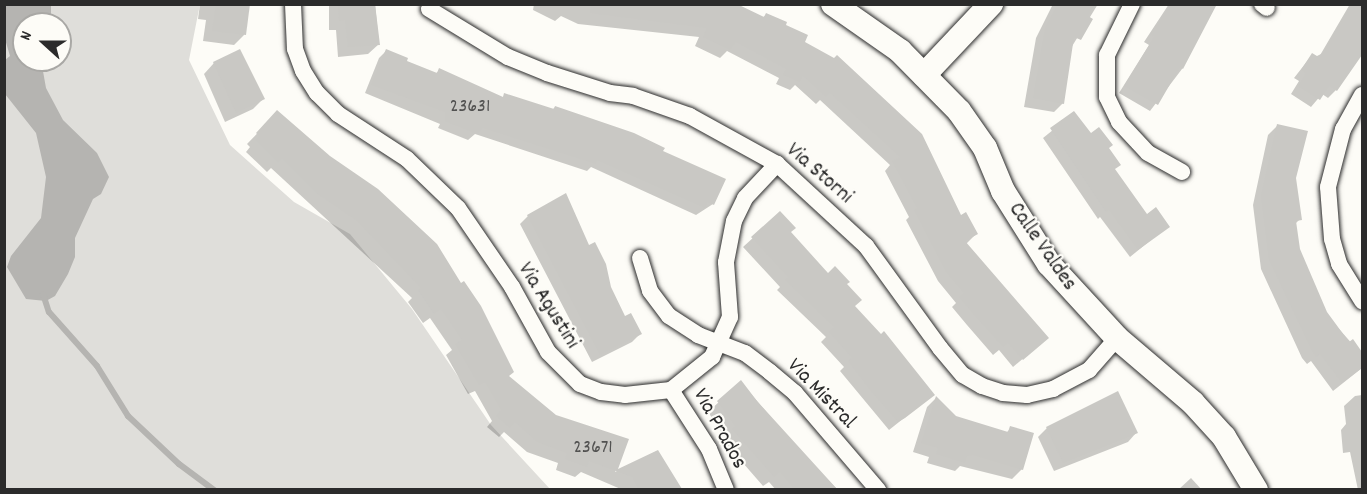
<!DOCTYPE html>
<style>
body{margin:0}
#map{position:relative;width:1367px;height:494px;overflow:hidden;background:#fdfcf7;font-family:Dekko,sans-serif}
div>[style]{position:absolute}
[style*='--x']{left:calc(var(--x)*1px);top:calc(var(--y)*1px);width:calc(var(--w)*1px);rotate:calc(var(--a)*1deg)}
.green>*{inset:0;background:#dfdeda}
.water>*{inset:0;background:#b5b4b1}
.shadow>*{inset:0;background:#0003}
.stream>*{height:6px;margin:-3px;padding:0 3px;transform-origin:3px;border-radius:3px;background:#b5b4b1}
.building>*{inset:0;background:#c9c8c4}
.roads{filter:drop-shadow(0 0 2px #2b2b2b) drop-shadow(0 0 2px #2b2b2b)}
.street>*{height:16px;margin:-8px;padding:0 8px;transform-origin:8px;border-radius:8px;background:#fdfcf7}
.secondary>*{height:24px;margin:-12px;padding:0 12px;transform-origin:12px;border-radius:12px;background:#fdfcf7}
span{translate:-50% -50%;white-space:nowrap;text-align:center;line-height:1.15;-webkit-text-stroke:4.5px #fdfcf7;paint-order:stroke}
.number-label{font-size:20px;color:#525251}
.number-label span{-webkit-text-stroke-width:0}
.street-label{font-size:22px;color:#2b2b2b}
.frame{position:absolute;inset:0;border:6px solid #2b2b2b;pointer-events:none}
.north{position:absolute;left:12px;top:12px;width:60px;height:60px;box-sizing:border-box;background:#fdfcf7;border:2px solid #a9a8a5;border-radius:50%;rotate:291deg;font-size:16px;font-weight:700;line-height:24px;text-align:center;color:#2b2b2b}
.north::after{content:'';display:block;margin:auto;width:21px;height:27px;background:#2b2b2b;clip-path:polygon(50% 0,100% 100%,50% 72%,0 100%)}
</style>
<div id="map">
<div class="green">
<div style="clip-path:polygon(evenodd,200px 4px,189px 60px,230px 145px,294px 202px,350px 234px,412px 309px,491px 425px,550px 489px,5px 489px,5px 5px,200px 4px,24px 24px,60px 24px,60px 60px,24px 60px,24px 24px)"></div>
</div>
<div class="water">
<div style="clip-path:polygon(5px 4px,51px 5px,51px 24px,24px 24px,24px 60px,41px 60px,46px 88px,63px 120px,97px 153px,109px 177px,101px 194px,93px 199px,75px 238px,75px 257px,68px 274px,55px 296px,46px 301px,26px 299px,7px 267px,11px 256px,41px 218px,46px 177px,36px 133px,5px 94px,5px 60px,10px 56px,5px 39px)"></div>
</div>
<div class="shadow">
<div style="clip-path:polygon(200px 4px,247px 4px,244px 35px,234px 45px,203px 41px,206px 20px,198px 19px)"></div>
<div style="clip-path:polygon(329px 4px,375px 4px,379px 44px,368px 54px,338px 57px,336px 30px,329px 30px)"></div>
<div style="clip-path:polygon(534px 4px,735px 4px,762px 18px,766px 15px,784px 26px,976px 234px,966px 244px,1038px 346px,1013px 367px,999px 350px,993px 355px,967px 325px,952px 307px,956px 303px,938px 281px,906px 220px,909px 217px,885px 171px,890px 165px,820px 100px,816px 104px,795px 85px,790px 90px,776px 84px,779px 78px,727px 51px,720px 58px,695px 46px,699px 37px,578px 24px,561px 16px,555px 21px,533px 10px)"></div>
<div style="clip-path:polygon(1053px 4px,1098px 4px,1071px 48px,1063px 103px,1054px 112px,1024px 107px,1036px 38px)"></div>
<div style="clip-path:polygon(1169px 4px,1215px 4px,1182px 69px,1150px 111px,1119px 93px,1149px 45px,1144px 42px)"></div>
<div style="clip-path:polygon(1350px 4px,1362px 4px,1362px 51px,1336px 90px,1328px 98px,1322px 94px,1311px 107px,1291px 94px,1299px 81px,1294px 78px,1312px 55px,1319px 57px)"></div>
<div style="clip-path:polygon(386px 51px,405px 62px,435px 74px,440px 70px,502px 98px,505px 95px,552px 110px,555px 107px,661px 152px,713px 204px,696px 215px,591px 167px,587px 171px,475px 134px,468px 140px,438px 128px,440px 124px,365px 93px,379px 58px)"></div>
<div style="clip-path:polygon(214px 63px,263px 99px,253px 109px,225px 122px,204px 74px)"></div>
<div style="clip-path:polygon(277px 113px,508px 377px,556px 417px,627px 440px,615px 472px,657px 451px,680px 490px,623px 490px,581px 472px,575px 477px,556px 470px,558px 463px,527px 452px,504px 432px,499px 437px,487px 427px,492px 421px,475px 391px,468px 394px,446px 355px,452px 350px,430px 318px,423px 323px,408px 302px,412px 298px,271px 168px,267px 172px,246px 152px,250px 147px,247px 144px)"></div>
<div style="clip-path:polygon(1074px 113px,1091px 135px,1107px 149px,1113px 170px,1147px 216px,1168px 226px,1130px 257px,1100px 217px,1098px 219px,1043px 138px)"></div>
<div style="clip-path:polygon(1277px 126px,1300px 219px,1295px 224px,1298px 249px,1325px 313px,1362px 355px,1362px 368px,1333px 391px,1311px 361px,1307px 364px,1302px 358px,1261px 269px,1253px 205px,1268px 135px)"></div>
<div style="clip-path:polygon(780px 213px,789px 232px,828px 275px,845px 284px,854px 307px,933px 395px,889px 430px,840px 371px,844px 367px,821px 342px,826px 337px,777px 290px,780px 287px,743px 247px)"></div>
<div style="clip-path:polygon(528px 216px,589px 247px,625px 318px,640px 334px,632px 342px,592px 362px,520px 224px)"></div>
<div style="clip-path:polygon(741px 382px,801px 453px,838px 490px,776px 490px,769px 482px,763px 486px,723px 440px,725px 437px,708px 412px)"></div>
<div style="clip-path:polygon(1362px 395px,1362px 490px,1358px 490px,1350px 452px,1343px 453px,1341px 430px,1346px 424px,1344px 406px,1355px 396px)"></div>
<div style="clip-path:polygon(936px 398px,955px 417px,1006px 433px,1011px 428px,1022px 469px,1012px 479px,960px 466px,955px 471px,927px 463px,929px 457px,913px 452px,927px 407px)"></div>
<div style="clip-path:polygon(1047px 428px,1136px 433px,1128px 442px,1054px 471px,1038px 437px)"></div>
<div style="clip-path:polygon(1191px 478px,1202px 490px,1178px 490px)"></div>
</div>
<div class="stream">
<div style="--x:43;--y:294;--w:19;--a:72"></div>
<div style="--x:49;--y:312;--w:72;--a:48.4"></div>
<div style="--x:97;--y:366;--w:59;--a:58.2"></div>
<div style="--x:128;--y:416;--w:70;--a:43.3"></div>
<div style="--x:179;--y:464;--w:44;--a:36.6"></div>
</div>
<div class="building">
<div style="clip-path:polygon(216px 4px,250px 4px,246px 35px,212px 31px)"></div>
<div style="clip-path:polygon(338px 4px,375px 4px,380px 45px,348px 47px,345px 20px,339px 21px)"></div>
<div style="clip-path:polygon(591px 4px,737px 4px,764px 17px,766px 13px,787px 22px,786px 25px,808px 35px,805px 42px,834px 58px,837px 55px,922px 134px,961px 215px,966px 212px,978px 234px,965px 241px,1049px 338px,1023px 360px,1008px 343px,1003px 347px,975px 316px,959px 297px,964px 293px,946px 272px,914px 210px,917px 208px,892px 161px,900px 157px,830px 93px,826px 97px,803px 76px,800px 82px,783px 75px,786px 69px,736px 42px,730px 50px,703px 37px,707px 28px,590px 13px)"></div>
<div style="clip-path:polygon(1058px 4px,1095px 4px,1088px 16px,1093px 19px,1081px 40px,1074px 37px,1064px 104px,1033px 98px,1045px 28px)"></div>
<div style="clip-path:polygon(1171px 4px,1217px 4px,1183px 69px,1180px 67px,1158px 105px,1124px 86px,1154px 37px,1150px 35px)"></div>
<div style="clip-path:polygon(1351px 4px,1362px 4px,1362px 55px,1337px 91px,1329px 86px,1320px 100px,1298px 86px,1306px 73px,1301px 70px,1312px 53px,1317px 56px,1323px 53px)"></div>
<div style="clip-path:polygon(240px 49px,265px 99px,236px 113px,213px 62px)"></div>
<div style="clip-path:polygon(386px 49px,408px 58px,407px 61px,437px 73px,439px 68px,503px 97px,504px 93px,554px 109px,555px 106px,634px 133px,665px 148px,663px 151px,726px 179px,714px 205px,708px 202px,705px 208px,597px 160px,596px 164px,483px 128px,477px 134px,445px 121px,445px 112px,371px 85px)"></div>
<div style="clip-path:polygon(277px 110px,330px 156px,378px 189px,437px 244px,461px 283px,464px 281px,481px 306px,514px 372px,509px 376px,556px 415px,629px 439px,618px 469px,658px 450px,682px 489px,638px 489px,632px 477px,589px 461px,587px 467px,565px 459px,567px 453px,537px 442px,515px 422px,510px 428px,496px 416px,501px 410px,485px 382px,479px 385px,455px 344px,462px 340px,441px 309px,434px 314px,418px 290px,421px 288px,356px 220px,316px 193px,282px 159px,278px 163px,255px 140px,259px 136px,256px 133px)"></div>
<div style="clip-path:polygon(1074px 111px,1091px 133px,1099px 127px,1113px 145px,1109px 148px,1121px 165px,1115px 169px,1147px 214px,1156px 207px,1170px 227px,1138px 250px,1109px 210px,1106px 212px,1050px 128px)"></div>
<div style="clip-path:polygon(1277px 124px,1308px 131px,1296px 178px,1302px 220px,1296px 221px,1300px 249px,1327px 312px,1349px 342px,1353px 339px,1362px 352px,1362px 368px,1342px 383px,1320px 354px,1316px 357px,1311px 349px,1269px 260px,1261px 196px)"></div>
<div style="clip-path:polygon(566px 193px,589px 245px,595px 242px,606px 264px,611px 287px,625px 316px,631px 313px,642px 334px,600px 355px,527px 215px)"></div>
<div style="clip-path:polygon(780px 211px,796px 228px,791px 232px,828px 273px,835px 266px,850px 282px,847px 284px,862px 300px,855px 306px,881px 334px,884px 331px,935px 395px,905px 418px,898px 422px,870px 390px,848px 361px,852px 358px,829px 332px,834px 327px,785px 280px,788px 277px,751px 237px)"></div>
<div style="clip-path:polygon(741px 380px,757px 401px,837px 489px,794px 489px,780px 472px,774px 477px,732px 429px,735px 426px,717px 401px)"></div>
<div style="clip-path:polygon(1118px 391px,1138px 433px,1063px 463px,1046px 427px)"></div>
<div style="clip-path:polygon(936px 396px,956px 416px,1008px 432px,1010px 426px,1034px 433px,1023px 470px,973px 455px,967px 456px,965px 463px,936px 454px,938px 448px,921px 443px)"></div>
</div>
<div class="roads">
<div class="street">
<div style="--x:293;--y:4;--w:45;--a:87.5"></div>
<div style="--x:295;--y:49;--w:23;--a:70"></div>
<div style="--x:303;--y:71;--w:26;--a:58"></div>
<div style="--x:317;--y:93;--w:30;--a:45"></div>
<div style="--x:338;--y:114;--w:82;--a:33.1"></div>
<div style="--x:407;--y:159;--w:71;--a:43.9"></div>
<div style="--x:458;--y:208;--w:96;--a:55.6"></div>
<div style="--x:512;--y:287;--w:74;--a:61"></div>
<div style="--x:548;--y:352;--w:45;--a:45"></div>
<div style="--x:580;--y:384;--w:22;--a:21"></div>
<div style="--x:601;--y:392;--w:24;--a:7"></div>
<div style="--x:625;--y:395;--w:46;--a:-6.2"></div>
<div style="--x:671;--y:390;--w:53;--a:-38.8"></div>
<div style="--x:712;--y:357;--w:44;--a:-65.8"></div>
<div style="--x:730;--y:317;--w:55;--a:-94.2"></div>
<div style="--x:726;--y:262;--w:42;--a:-79"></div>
<div style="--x:734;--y:221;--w:25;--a:-64"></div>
<div style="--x:745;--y:198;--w:47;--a:-46.7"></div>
<div style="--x:1132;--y:4;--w:57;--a:116.1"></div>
<div style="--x:1107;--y:55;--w:42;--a:90"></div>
<div style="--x:1107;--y:97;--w:28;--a:64"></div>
<div style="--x:1119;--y:122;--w:42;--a:46.9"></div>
<div style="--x:1148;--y:153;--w:39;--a:29"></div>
<div style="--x:1262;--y:4;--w:6;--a:39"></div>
<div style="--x:429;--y:9;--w:92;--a:31.3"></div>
<div style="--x:508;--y:57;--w:42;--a:22.3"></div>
<div style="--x:547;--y:73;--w:66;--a:17.6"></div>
<div style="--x:610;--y:93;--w:23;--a:7"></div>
<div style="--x:633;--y:96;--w:60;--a:19.3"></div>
<div style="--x:690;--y:116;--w:99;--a:28.9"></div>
<div style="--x:777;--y:164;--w:121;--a:42.7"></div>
<div style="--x:866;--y:246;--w:126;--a:54"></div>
<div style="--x:940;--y:348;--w:35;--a:50"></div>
<div style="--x:963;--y:375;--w:22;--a:30"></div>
<div style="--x:982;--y:386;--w:22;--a:18"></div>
<div style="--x:1003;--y:393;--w:24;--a:5"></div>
<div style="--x:1027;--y:395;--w:27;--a:-13"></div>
<div style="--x:1053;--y:389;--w:41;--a:-27.8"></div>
<div style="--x:1089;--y:370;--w:43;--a:-48.8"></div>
<div style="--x:1362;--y:95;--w:39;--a:119"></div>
<div style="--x:1343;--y:129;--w:60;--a:104.5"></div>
<div style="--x:1328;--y:187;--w:52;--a:85.6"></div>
<div style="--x:1332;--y:239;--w:26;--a:74"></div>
<div style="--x:1339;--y:264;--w:44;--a:58.1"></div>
<div style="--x:640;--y:258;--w:34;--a:73"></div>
<div style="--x:650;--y:291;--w:31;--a:53"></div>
<div style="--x:669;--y:316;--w:35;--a:33"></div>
<div style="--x:698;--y:335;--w:50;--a:21"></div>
<div style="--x:745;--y:353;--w:31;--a:37"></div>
<div style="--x:770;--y:372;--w:33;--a:40"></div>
<div style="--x:795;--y:393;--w:128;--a:49.4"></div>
<div style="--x:671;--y:390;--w:70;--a:57.2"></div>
<div style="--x:709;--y:449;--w:44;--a:67.5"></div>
</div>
<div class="secondary">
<div style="--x:833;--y:4;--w:82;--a:35"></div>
<div style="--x:900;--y:51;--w:84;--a:45.5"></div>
<div style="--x:959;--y:111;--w:45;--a:54.9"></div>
<div style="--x:985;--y:148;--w:47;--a:67.3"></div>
<div style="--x:1003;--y:191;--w:86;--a:57.8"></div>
<div style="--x:1049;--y:264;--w:100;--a:47.4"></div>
<div style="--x:1117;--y:338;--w:100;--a:40.5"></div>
<div style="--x:1193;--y:403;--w:46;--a:47.6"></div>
<div style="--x:1224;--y:437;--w:62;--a:58.9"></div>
<div style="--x:924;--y:75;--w:98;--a:-46.7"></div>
</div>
</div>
<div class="number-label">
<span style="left:470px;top:107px">23631</span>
<span style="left:593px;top:448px">23671</span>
</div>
<div class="street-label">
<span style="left:819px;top:174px;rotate:41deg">Via Storni</span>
<span style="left:1042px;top:247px;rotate:55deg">Calle Valdes</span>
<span style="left:548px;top:306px;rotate:58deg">Via Agustini</span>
<span style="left:821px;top:394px;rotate:46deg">Via Mistral</span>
<span style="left:719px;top:429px;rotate:61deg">Via Prados</span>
</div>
<div class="frame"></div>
<div class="north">N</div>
</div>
